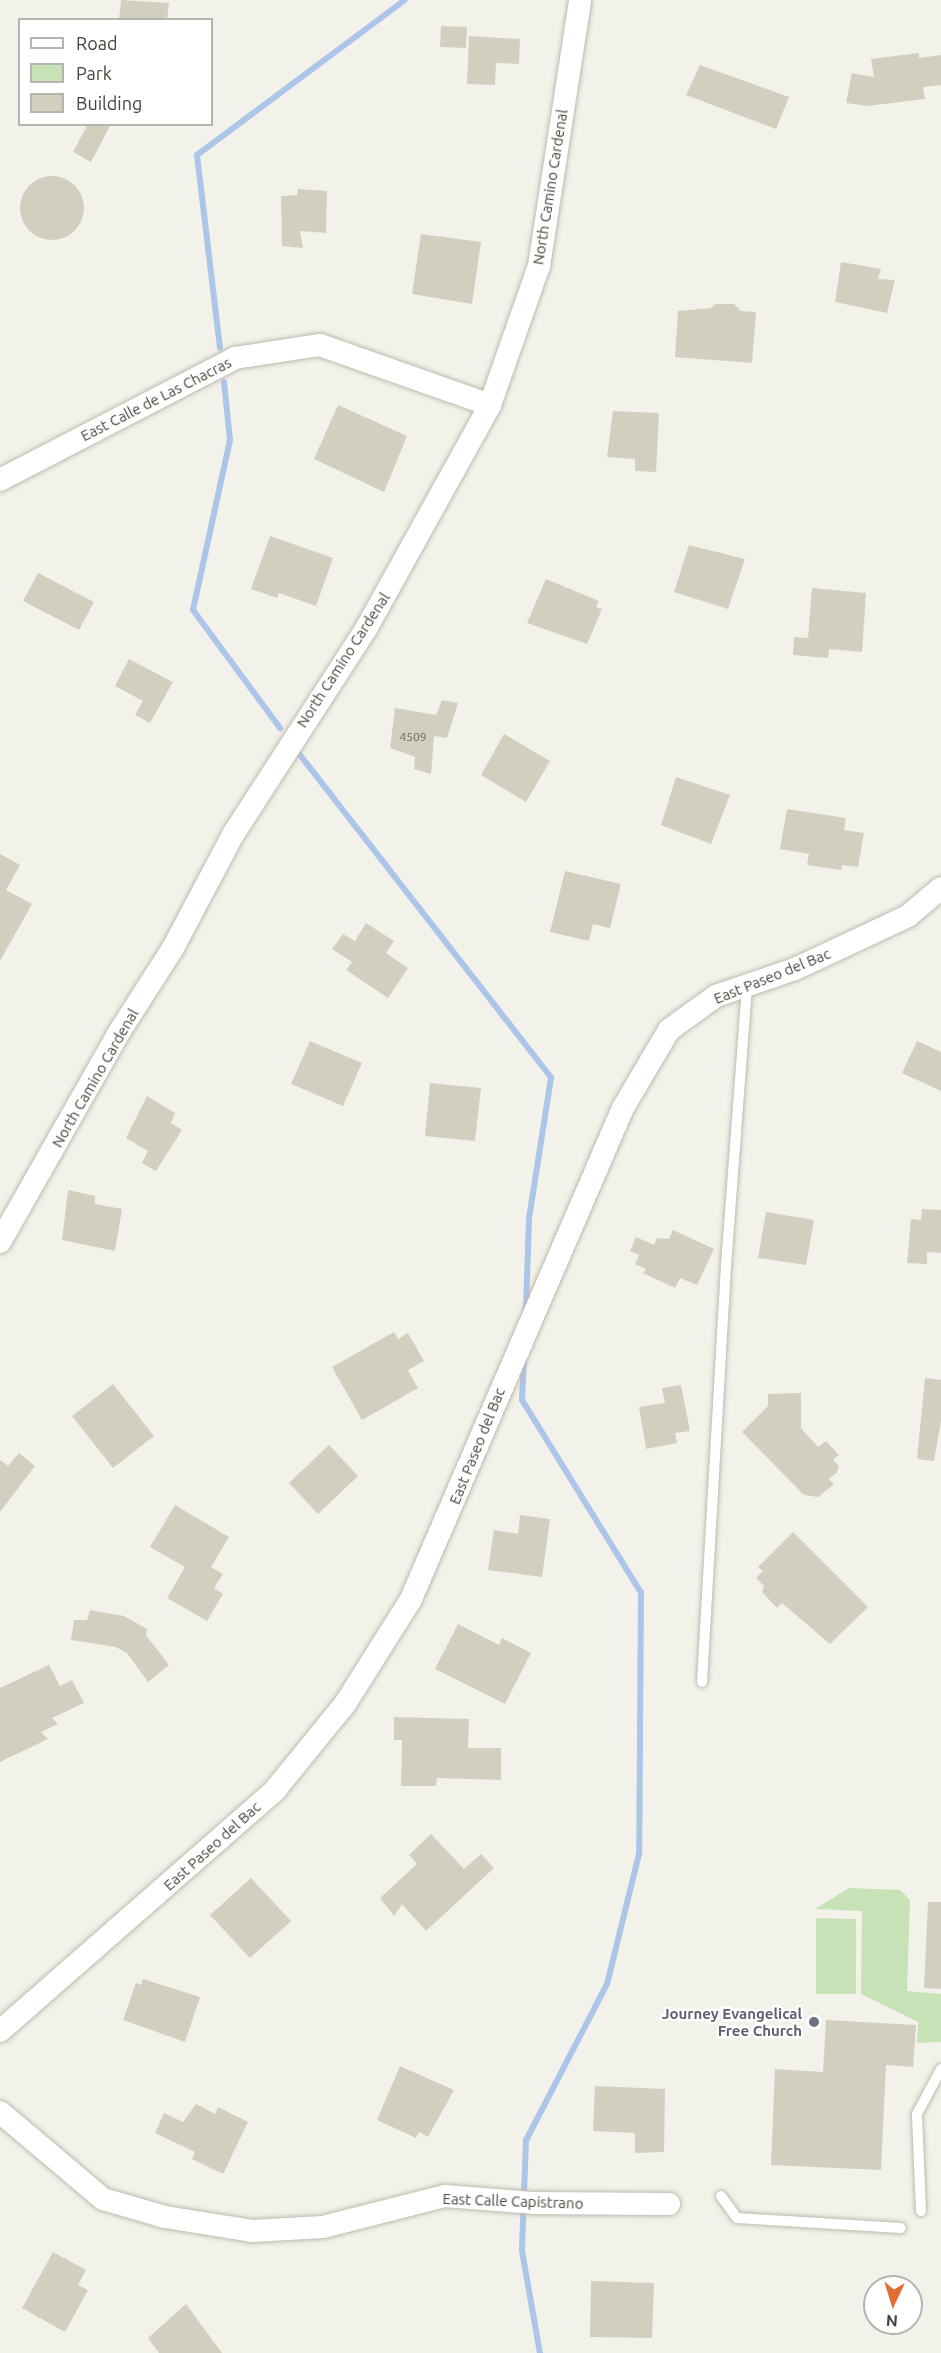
<!DOCTYPE html>
<style>
body{margin:0}
#map{position:relative;width:941px;height:2353px;overflow:hidden;background:#f3f2ea;font-family:Ubuntu,sans-serif}
div>[style]{position:absolute}
[style*='--x']{left:calc(var(--x)*1px);top:calc(var(--y)*1px);width:calc(var(--w)*1px);rotate:calc(var(--a)*1deg)}
.green>*{inset:0;background:#c7e2b7}
.stream>*{height:6px;margin:-3px;padding:0 3px;transform-origin:3px;border-radius:3px;background:#adc5e9}
.building>*{inset:0;background:#d3cfc0}
.round{border-radius:50%}
.roads{filter:drop-shadow(0 0 2px #bdbbad) drop-shadow(0 0 2px #bdbbad)}
.service>*{height:10px;margin:-5px;padding:0 5px;transform-origin:5px;border-radius:5px;background:#fff}
.minor>*{height:22px;margin:-11px;padding:0 11px;transform-origin:11px;border-radius:11px;background:#fff}
.dots>*{width:16px;height:16px;translate:-50% -50%;box-sizing:border-box;border:3px solid #fff;border-radius:50%}
span{translate:-50% -50%;white-space:nowrap;text-align:center;line-height:1.15;-webkit-text-stroke:4.5px #fff;paint-order:stroke}
.number-label{font-size:12px;color:#69665b}
.number-label span{-webkit-text-stroke-width:0}
.street-label{font-size:15px;color:#464339}
.worship-label{font-size:15px;color:#5b616d;font-weight:700}
.right{translate:-100% -50%;text-align:right}
.legend{position:absolute;left:18px;top:18px;width:195px;height:108px;box-sizing:border-box;background:#fff;border:2px solid #b5b4b0;margin:0;padding:8px 10px;list-style:none;font-size:18px;color:#464339}
.legend li{display:flex;align-items:center;gap:12px;height:30px}
.legend b{width:30px;border:2px solid #b5b4b0}
.north{position:absolute;left:863px;top:2275px;width:60px;height:60px;box-sizing:border-box;background:#fff;border:2px solid #b5b4b0;border-radius:50%;rotate:184deg;font-size:16px;font-weight:700;line-height:24px;text-align:center;color:#464339}
.north::after{content:'';display:block;margin:auto;width:21px;height:27px;background:#e26d32;clip-path:polygon(50% 0,100% 100%,50% 72%,0 100%)}
</style>
<div id="map">
<div class="green">
<div style="clip-path:polygon(849px 1888px,900px 1890px,910px 1900px,907px 1991px,941px 1994px,941px 2042px,917px 2043px,918px 2022px,861px 1994px,862px 1911px,815px 1909px)"></div>
<div style="clip-path:polygon(816px 1918px,856px 1919px,856px 1994px,816px 1994px)"></div>
</div>
<div class="stream">
<div style="--x:220;--y:348;--w:194;--a:-96.8"></div>
<div style="--x:197;--y:155;--w:259;--a:-36.7"></div>
<div style="--x:224;--y:382;--w:58;--a:84.1"></div>
<div style="--x:230;--y:440;--w:174;--a:102.3"></div>
<div style="--x:193;--y:610;--w:147;--a:53.6"></div>
<div style="--x:300;--y:755;--w:409;--a:52.1"></div>
<div style="--x:551;--y:1078;--w:143;--a:98.9"></div>
<div style="--x:529;--y:1219;--w:91;--a:91.9"></div>
<div style="--x:524;--y:1360;--w:40;--a:92.9"></div>
<div style="--x:522;--y:1400;--w:227;--a:58.3"></div>
<div style="--x:641;--y:1593;--w:261;--a:90.4"></div>
<div style="--x:639;--y:1854;--w:134;--a:103.8"></div>
<div style="--x:607;--y:1984;--w:176;--a:117.4"></div>
<div style="--x:526;--y:2140;--w:111;--a:92.1"></div>
<div style="--x:522;--y:2251;--w:104;--a:80"></div>
</div>
<div class="building">
<div style="clip-path:polygon(121px 0,169px 3px,167px 20px,119px 20px)"></div>
<div style="clip-path:polygon(441px 26px,467px 27px,466px 48px,440px 47px)"></div>
<div style="clip-path:polygon(469px 36px,520px 39px,519px 64px,496px 63px,495px 85px,467px 84px)"></div>
<div style="clip-path:polygon(919px 53px,919px 58px,941px 55px,941px 85px,923px 87px,925px 99px,867px 106px,846px 103px,852px 73px,874px 77px,871px 59px)"></div>
<div style="clip-path:polygon(700px 65px,789px 97px,776px 129px,686px 95px)"></div>
<div style="clip-path:polygon(88px 124px,111px 124px,91px 162px,73px 152px)"></div>
<div class="round" style="left:20px;top:176px;width:64px;height:64px"></div>
<div style="clip-path:polygon(298px 189px,327px 191px,326px 233px,300px 231px,303px 248px,282px 246px,281px 196px,297px 195px)"></div>
<div style="clip-path:polygon(421px 234px,481px 242px,472px 304px,412px 294px)"></div>
<div style="clip-path:polygon(841px 262px,881px 269px,878px 279px,895px 280px,887px 313px,835px 302px)"></div>
<div style="clip-path:polygon(715px 304px,734px 304px,741px 311px,756px 312px,752px 363px,675px 357px,678px 311px,711px 308px)"></div>
<div style="clip-path:polygon(338px 405px,407px 436px,384px 492px,314px 459px)"></div>
<div style="clip-path:polygon(613px 411px,659px 413px,656px 472px,635px 471px,635px 459px,607px 457px)"></div>
<div style="clip-path:polygon(270px 536px,333px 558px,316px 606px,279px 593px,277px 598px,251px 589px)"></div>
<div style="clip-path:polygon(689px 545px,745px 559px,728px 609px,674px 592px)"></div>
<div style="clip-path:polygon(38px 573px,94px 602px,79px 630px,23px 601px)"></div>
<div style="clip-path:polygon(546px 579px,599px 601px,596px 607px,602px 609px,587px 644px,527px 623px)"></div>
<div style="clip-path:polygon(812px 588px,866px 593px,862px 652px,829px 649px,828px 658px,793px 655px,794px 637px,808px 638px)"></div>
<div style="clip-path:polygon(129px 659px,173px 682px,150px 723px,135px 715px,143px 701px,115px 686px)"></div>
<div style="clip-path:polygon(442px 700px,458px 703px,447px 738px,434px 736px,431px 774px,414px 769px,415px 757px,390px 748px,395px 708px,436px 715px)"></div>
<div style="clip-path:polygon(504px 734px,550px 761px,526px 802px,481px 775px)"></div>
<div style="clip-path:polygon(676px 777px,730px 795px,711px 844px,661px 825px)"></div>
<div style="clip-path:polygon(787px 809px,846px 818px,844px 830px,864px 833px,858px 867px,842px 865px,841px 870px,807px 865px,809px 854px,780px 849px)"></div>
<div style="clip-path:polygon(0 854px,20px 865px,6px 890px,32px 904px,0 961px)"></div>
<div style="clip-path:polygon(565px 871px,621px 884px,610px 928px,593px 924px,589px 941px,550px 932px)"></div>
<div style="clip-path:polygon(366px 923px,394px 941px,386px 953px,408px 968px,388px 998px,346px 970px,352px 962px,332px 949px,343px 934px,355px 941px)"></div>
<div style="clip-path:polygon(310px 1041px,362px 1063px,343px 1106px,291px 1084px)"></div>
<div style="clip-path:polygon(917px 1041px,941px 1052px,941px 1091px,902px 1073px)"></div>
<div style="clip-path:polygon(430px 1083px,481px 1088px,475px 1141px,425px 1136px)"></div>
<div style="clip-path:polygon(147px 1096px,175px 1113px,171px 1123px,182px 1130px,156px 1171px,142px 1163px,148px 1151px,126px 1138px)"></div>
<div style="clip-path:polygon(68px 1190px,95px 1196px,95px 1204px,122px 1209px,115px 1251px,62px 1240px)"></div>
<div style="clip-path:polygon(922px 1209px,941px 1210px,941px 1253px,927px 1252px,927px 1264px,907px 1263px,911px 1219px,921px 1220px)"></div>
<div style="clip-path:polygon(766px 1212px,814px 1220px,806px 1265px,758px 1258px)"></div>
<div style="clip-path:polygon(673px 1230px,714px 1249px,697px 1285px,680px 1278px,675px 1288px,643px 1273px,646px 1269px,635px 1264px,639px 1255px,630px 1251px,636px 1237px,654px 1245px,657px 1238px,669px 1239px)"></div>
<div style="clip-path:polygon(394px 1332px,398px 1339px,408px 1333px,424px 1361px,408px 1370px,418px 1388px,362px 1420px,332px 1367px)"></div>
<div style="clip-path:polygon(925px 1378px,941px 1380px,941px 1421px,934px 1461px,917px 1459px)"></div>
<div style="clip-path:polygon(113px 1384px,154px 1436px,113px 1468px,72px 1416px)"></div>
<div style="clip-path:polygon(681px 1385px,690px 1431px,675px 1433px,677px 1443px,646px 1449px,639px 1407px,665px 1403px,662px 1388px)"></div>
<div style="clip-path:polygon(801px 1393px,801px 1428px,818px 1447px,826px 1441px,839px 1455px,833px 1460px,839px 1466px,837px 1472px,829px 1479px,834px 1484px,818px 1497px,804px 1495px,742px 1432px,768px 1406px,768px 1394px)"></div>
<div style="clip-path:polygon(329px 1445px,358px 1476px,318px 1514px,289px 1483px)"></div>
<div style="clip-path:polygon(19px 1453px,35px 1466px,0 1512px,0 1460px,8px 1466px)"></div>
<div style="clip-path:polygon(175px 1505px,229px 1537px,211px 1567px,223px 1574px,214px 1588px,223px 1594px,207px 1621px,167px 1598px,185px 1567px,150px 1547px)"></div>
<div style="clip-path:polygon(520px 1515px,550px 1519px,542px 1577px,488px 1570px,494px 1530px,518px 1534px)"></div>
<div style="clip-path:polygon(793px 1532px,868px 1607px,830px 1644px,782px 1603px,777px 1608px,762px 1592px,764px 1586px,756px 1578px,763px 1571px,758px 1567px)"></div>
<div style="clip-path:polygon(90px 1610px,124px 1616px,147px 1629px,146px 1635px,169px 1665px,148px 1682px,127px 1653px,116px 1647px,71px 1640px,74px 1620px,87px 1620px)"></div>
<div style="clip-path:polygon(458px 1624px,499px 1645px,502px 1638px,531px 1653px,505px 1704px,435px 1669px)"></div>
<div style="clip-path:polygon(49px 1665px,60px 1686px,72px 1680px,84px 1703px,52px 1718px,58px 1724px,41px 1732px,48px 1739px,0 1762px,0 1688px)"></div>
<div style="clip-path:polygon(394px 1717px,469px 1719px,468px 1748px,501px 1748px,501px 1780px,437px 1778px,436px 1786px,401px 1786px,402px 1740px,394px 1740px)"></div>
<div style="clip-path:polygon(431px 1834px,464px 1869px,481px 1854px,494px 1868px,426px 1931px,402px 1904px,394px 1916px,380px 1898px,417px 1864px,409px 1855px)"></div>
<div style="clip-path:polygon(251px 1878px,291px 1921px,250px 1958px,210px 1915px)"></div>
<div style="clip-path:polygon(928px 1902px,941px 1902px,941px 1989px,924px 1988px)"></div>
<div style="clip-path:polygon(143px 1979px,200px 1997px,185px 2042px,123px 2020px,136px 1983px,141px 1985px)"></div>
<div style="clip-path:polygon(826px 2020px,916px 2025px,913px 2067px,886px 2065px,881px 2170px,771px 2165px,775px 2069px,823px 2072px)"></div>
<div style="clip-path:polygon(400px 2066px,454px 2090px,428px 2137px,419px 2132px,416px 2138px,377px 2120px)"></div>
<div style="clip-path:polygon(595px 2086px,665px 2089px,664px 2152px,635px 2153px,635px 2133px,593px 2131px)"></div>
<div style="clip-path:polygon(196px 2104px,215px 2114px,218px 2107px,248px 2122px,223px 2174px,192px 2159px,195px 2152px,155px 2133px,164px 2113px,183px 2122px)"></div>
<div style="clip-path:polygon(53px 2252px,86px 2270px,78px 2285px,88px 2290px,65px 2332px,22px 2308px)"></div>
<div style="clip-path:polygon(591px 2281px,654px 2283px,652px 2338px,590px 2337px)"></div>
<div style="clip-path:polygon(186px 2304px,222px 2353px,159px 2353px,148px 2338px)"></div>
</div>
<div class="roads">
<div class="service">
<div style="--x:702;--y:1682;--w:417;--a:-86.7"></div>
<div style="--x:726;--y:1266;--w:281;--a:-85.7"></div>
<div style="--x:721;--y:2196;--w:27;--a:54"></div>
<div style="--x:737;--y:2218;--w:164;--a:3.5"></div>
<div style="--x:921;--y:2211;--w:97;--a:-92.4"></div>
<div style="--x:917;--y:2114;--w:51;--a:-61.9"></div>
</div>
<div class="minor">
<div style="--x:0;--y:480;--w:265;--a:-27.4"></div>
<div style="--x:235;--y:358;--w:86;--a:-8.7"></div>
<div style="--x:320;--y:345;--w:180;--a:19.4"></div>
<div style="--x:0;--y:1242;--w:239;--a:-60.4"></div>
<div style="--x:118;--y:1034;--w:102;--a:-57.4"></div>
<div style="--x:173;--y:948;--w:130;--a:-62.1"></div>
<div style="--x:234;--y:833;--w:243;--a:-57.1"></div>
<div style="--x:366;--y:629;--w:256;--a:-61"></div>
<div style="--x:490;--y:405;--w:147;--a:-70.6"></div>
<div style="--x:539;--y:266;--w:269;--a:-81.2"></div>
<div style="--x:0;--y:2031;--w:366;--a:-41.2"></div>
<div style="--x:275;--y:1790;--w:111;--a:-50.9"></div>
<div style="--x:345;--y:1704;--w:124;--a:-57.8"></div>
<div style="--x:411;--y:1599;--w:535;--a:-66.65"></div>
<div style="--x:623;--y:1108;--w:91;--a:-59.5"></div>
<div style="--x:669;--y:1030;--w:58;--a:-35.9"></div>
<div style="--x:716;--y:996;--w:83;--a:-18.9"></div>
<div style="--x:795;--y:969;--w:125;--a:-25.1"></div>
<div style="--x:908;--y:916;--w:43;--a:-40.3"></div>
<div style="--x:0;--y:2112;--w:135;--a:40.2"></div>
<div style="--x:103;--y:2199;--w:65;--a:16.2"></div>
<div style="--x:165;--y:2217;--w:88;--a:9.1"></div>
<div style="--x:252;--y:2231;--w:71;--a:-3.2"></div>
<div style="--x:323;--y:2227;--w:126;--a:-14.3"></div>
<div style="--x:445;--y:2196;--w:88;--a:4.5"></div>
<div style="--x:533;--y:2203;--w:136;--a:0.4"></div>
</div>
</div>
<div class="dots">
<div style="left:814px;top:2022px;background:#6b7280"></div>
</div>
<div class="number-label">
<span style="left:413px;top:737px">4509</span>
</div>
<div class="street-label">
<span style="left:550px;top:187px;rotate:-81deg">North Camino Cardenal</span>
<span style="left:156px;top:399px;rotate:-27deg">East Calle de Las Chacras</span>
<span style="left:343px;top:660px;rotate:-57deg">North Camino Cardenal</span>
<span style="left:772px;top:976px;rotate:-22deg">East Paseo del Bac</span>
<span style="left:95px;top:1078px;rotate:-60deg">North Camino Cardenal</span>
<span style="left:477px;top:1446px;rotate:-68deg">East Paseo del Bac</span>
<span style="left:212px;top:1846px;rotate:-42deg">East Paseo del Bac</span>
<span style="left:513px;top:2201px;rotate:2deg">East Calle Capistrano</span>
</div>
<div class="worship-label">
<span class="right" style="left:802px;top:2022px">Journey Evangelical<br>Free Church</span>
</div>
<ul class="legend">
<li><b style="height:8px;background:#fff"></b>Road</li>
<li><b style="height:16px;background:#c7e2b7"></b>Park</li>
<li><b style="height:16px;background:#d3cfc0"></b>Building</li>
</ul>
<div class="north">N</div>
</div>
